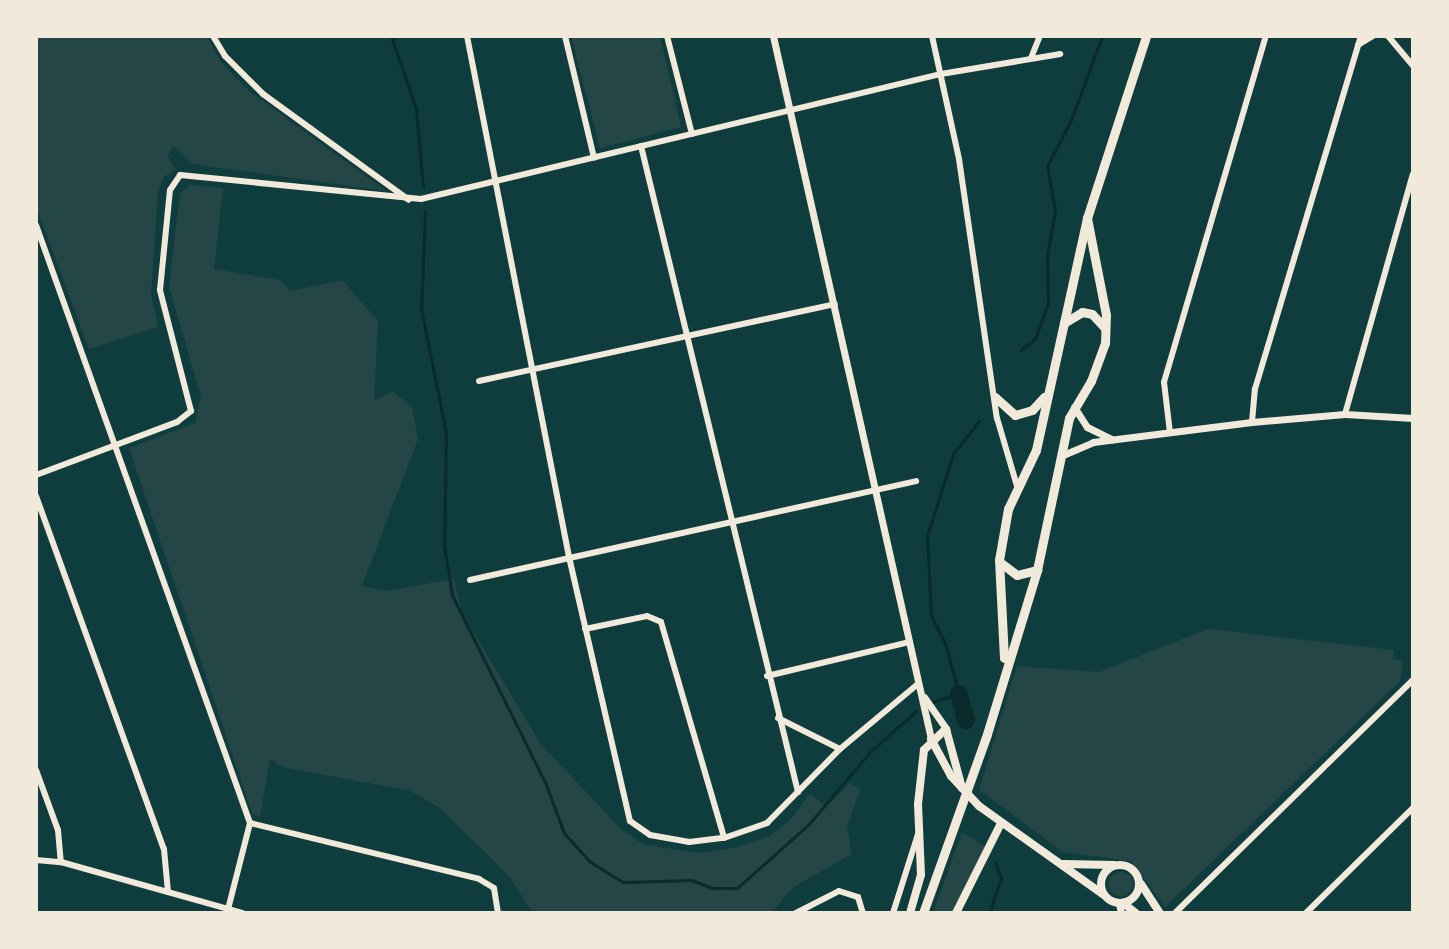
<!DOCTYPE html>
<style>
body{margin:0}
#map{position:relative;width:1449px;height:949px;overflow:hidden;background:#0f3d3e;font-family:"DejaVu Sans",sans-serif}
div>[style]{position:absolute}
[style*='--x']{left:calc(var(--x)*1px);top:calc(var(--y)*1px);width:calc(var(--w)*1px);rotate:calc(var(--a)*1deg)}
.green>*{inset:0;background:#244646}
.round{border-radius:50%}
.stream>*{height:3px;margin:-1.5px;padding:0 1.5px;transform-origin:1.5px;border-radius:1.5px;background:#0a2a2b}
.river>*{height:18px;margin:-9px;padding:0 9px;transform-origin:9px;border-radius:9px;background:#0a2a2b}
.minor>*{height:6px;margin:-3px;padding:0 3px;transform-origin:3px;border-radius:3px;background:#f1e9da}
.tertiary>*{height:7px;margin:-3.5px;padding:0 3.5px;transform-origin:3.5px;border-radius:3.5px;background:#f1e9da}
.secondary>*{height:8px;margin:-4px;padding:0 4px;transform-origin:4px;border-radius:4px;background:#f1e9da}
.secondary>.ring{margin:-4px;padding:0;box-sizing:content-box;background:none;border:8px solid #f1e9da;border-radius:50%}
.primary>*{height:9px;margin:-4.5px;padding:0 4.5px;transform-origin:4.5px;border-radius:4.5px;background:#f1e9da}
span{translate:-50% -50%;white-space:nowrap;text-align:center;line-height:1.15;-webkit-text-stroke:8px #f1e9da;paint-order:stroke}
.frame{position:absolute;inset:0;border:38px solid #f1e9da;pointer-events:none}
</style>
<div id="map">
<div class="green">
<div style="clip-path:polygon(36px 36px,207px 36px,220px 61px,249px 91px,386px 191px,192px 164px,174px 146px,167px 156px,176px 169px,164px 177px,158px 192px,151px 295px,158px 327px,89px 349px,36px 206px)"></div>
<div style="clip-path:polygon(571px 36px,660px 36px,681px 127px,600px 148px)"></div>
<div style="clip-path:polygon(191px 185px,223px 188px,214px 269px,280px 280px,291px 291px,342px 280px,378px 321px,374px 400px,393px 391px,412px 408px,418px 439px,362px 586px,386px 591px,454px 579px,462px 613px,540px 743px,620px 828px,643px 844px,697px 853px,733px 848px,768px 837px,793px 817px,810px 793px,826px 807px,850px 783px,860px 790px,847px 827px,852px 854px,792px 888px,772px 913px,533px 913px,509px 876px,441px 809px,411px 791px,282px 767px,270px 759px,260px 817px,252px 813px,129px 448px,195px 423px,201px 396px,169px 287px,180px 193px)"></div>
<div style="clip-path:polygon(1208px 629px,1394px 650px,1393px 659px,1403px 661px,1400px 681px,1165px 907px,1131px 861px,1063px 852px,979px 790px,1017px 666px,1099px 672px)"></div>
<div style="clip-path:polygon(962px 832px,986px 847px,952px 913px,933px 913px)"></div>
<div class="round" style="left:1109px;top:872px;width:24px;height:24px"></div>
</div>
<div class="stream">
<div style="--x:391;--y:36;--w:77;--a:71.1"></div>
<div style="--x:416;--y:109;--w:78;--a:84.9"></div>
<div style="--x:425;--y:211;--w:98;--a:92.3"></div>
<div style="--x:421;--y:309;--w:126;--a:78.6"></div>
<div style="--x:446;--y:433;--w:112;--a:91"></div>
<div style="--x:444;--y:545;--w:51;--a:80.9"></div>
<div style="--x:452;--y:595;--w:209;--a:63.6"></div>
<div style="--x:545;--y:782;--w:54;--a:69.6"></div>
<div style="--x:564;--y:833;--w:38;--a:48"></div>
<div style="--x:589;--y:861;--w:40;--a:32"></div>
<div style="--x:623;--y:882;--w:69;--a:-1.7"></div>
<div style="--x:692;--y:880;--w:22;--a:22"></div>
<div style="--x:712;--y:888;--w:25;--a:0"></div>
<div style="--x:737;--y:888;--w:95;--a:-41.6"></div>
<div style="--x:808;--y:825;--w:96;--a:-49.7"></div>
<div style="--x:870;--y:752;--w:62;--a:-41.7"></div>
<div style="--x:1021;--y:350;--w:18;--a:-38"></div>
<div style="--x:1035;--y:339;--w:38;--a:-70"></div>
<div style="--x:1048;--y:303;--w:47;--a:-91.2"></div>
<div style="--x:1047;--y:256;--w:47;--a:-80.1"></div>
<div style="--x:1055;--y:210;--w:45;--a:-100.3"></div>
<div style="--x:1047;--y:166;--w:52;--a:-62.4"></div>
<div style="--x:1071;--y:120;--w:90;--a:-69.7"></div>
<div style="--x:932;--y:702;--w:28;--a:-17"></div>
<div style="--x:959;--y:694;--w:53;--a:-105.4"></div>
<div style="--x:945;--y:643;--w:30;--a:-117"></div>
<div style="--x:931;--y:616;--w:80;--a:-92.9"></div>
<div style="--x:927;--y:536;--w:86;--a:-72.4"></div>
<div style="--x:953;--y:454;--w:42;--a:-51.8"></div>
<div style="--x:989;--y:913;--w:37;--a:-71"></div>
<div style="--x:1001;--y:878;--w:17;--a:-111"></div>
</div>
<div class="river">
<div style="--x:959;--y:694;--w:27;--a:75"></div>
</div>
<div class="minor">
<div style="--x:213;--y:36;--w:23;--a:59"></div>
<div style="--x:225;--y:56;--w:54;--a:45"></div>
<div style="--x:263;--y:94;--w:180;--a:36"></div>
<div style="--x:467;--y:36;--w:531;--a:78.92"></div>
<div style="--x:569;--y:557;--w:271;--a:77"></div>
<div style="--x:630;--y:821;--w:24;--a:35"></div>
<div style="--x:650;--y:835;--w:40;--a:10"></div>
<div style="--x:689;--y:842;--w:35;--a:-7"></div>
<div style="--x:724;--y:838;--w:46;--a:-19.2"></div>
<div style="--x:767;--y:823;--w:104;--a:-45.4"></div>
<div style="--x:840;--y:749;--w:103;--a:-39.9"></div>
<div style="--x:565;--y:36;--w:125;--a:76.6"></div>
<div style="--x:667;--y:36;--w:101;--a:75.7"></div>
<div style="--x:932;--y:36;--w:126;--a:77.6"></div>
<div style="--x:959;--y:159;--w:262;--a:81.7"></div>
<div style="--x:997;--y:418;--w:71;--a:73.6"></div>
<div style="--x:1388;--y:36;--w:39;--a:50"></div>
<div style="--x:1358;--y:45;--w:17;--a:-31"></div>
<div style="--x:1031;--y:58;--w:24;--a:-68"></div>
<div style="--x:641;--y:146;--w:665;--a:76.34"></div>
<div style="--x:36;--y:225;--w:635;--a:70.31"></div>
<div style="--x:250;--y:823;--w:89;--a:104.3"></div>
<div style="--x:479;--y:381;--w:364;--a:-12.2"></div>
<div style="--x:1345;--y:414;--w:249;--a:-74.2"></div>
<div style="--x:1252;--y:422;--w:33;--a:-85"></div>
<div style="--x:1255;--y:389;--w:369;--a:-73.3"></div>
<div style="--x:1170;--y:433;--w:51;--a:-96.7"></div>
<div style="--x:1164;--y:382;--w:361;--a:-73.6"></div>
<div style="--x:36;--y:475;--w:151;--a:-20.6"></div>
<div style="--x:177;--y:422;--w:18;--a:-38"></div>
<div style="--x:191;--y:411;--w:125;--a:-104.4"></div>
<div style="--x:160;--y:290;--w:100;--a:-84.3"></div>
<div style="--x:170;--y:190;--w:18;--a:-56"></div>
<div style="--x:180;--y:175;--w:242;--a:5.7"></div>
<div style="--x:421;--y:199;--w:535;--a:-13.52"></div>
<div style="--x:941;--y:74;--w:121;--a:-9.5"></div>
<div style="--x:36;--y:496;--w:375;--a:70.1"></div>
<div style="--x:164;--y:849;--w:43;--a:84.7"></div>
<div style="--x:470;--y:580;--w:457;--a:-12.5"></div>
<div style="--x:585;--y:629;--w:63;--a:-11.8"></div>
<div style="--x:647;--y:616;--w:15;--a:23"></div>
<div style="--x:661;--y:622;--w:225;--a:73.7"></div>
<div style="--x:767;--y:676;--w:147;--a:-13.4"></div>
<div style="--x:778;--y:718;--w:69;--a:26.6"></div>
<div style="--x:36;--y:770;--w:64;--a:69.9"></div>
<div style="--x:58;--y:830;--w:32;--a:85"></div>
<div style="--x:250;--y:823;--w:236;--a:13.7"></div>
<div style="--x:479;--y:879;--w:17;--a:31"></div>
<div style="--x:494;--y:888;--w:25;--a:81"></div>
<div style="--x:36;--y:860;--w:25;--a:5"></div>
<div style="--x:61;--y:862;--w:188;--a:15.7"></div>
<div style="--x:796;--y:913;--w:48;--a:-27.1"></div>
<div style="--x:839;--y:891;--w:20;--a:18"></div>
<div style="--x:858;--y:897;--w:17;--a:73"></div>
<div style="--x:893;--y:913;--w:83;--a:-72.4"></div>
<div style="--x:1175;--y:913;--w:333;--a:-44.4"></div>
<div style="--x:1306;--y:913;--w:150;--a:-44.5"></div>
</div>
<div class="tertiary">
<div style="--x:773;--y:36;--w:721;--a:77.33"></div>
<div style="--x:1074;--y:407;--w:24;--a:57"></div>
<div style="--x:1087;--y:427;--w:28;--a:26"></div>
<div style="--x:1063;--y:455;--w:33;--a:-23"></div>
<div style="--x:1093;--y:442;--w:160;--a:-7.2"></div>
<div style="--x:1252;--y:422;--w:93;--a:-4.9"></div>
<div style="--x:1345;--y:414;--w:68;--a:3.4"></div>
<div style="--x:924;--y:697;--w:39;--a:55"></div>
<div style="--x:1119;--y:903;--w:10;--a:79"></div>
</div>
<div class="secondary">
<div style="--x:931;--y:739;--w:42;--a:61.6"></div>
<div style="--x:951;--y:776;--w:41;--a:47"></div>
<div style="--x:979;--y:806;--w:153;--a:35.5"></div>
<div style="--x:1064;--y:864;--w:50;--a:1.1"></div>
<div class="ring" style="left:1101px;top:865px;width:30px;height:30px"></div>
<div style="--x:1141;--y:884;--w:35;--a:57"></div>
<div style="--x:1123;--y:903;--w:16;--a:38"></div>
<div style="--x:910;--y:913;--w:40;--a:-74"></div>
<div style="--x:921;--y:875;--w:71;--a:-92.4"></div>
<div style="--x:918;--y:804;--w:54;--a:-83.7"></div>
<div style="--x:924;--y:750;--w:30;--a:-44"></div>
<div style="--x:946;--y:729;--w:61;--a:74.8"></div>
<div style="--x:956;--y:913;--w:101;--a:-63.4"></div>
</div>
<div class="primary">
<div style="--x:1064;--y:323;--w:21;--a:-31"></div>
<div style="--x:1082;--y:312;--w:10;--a:11"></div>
<div style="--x:1092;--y:314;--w:19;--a:47"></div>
<div style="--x:995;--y:397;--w:27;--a:42"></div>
<div style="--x:1015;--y:415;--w:18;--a:-16"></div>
<div style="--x:1032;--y:410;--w:18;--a:-47"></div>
<div style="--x:1001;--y:563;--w:20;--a:37"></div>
<div style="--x:1017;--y:575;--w:21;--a:-14"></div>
<div style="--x:1004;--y:658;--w:98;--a:-92.9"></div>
<div style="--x:999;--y:560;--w:52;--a:-80"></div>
<div style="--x:1008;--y:509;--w:65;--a:-64.6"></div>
<div style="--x:1036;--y:450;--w:238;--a:-77.6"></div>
<div style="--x:1087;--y:218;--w:191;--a:-72"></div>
<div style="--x:923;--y:913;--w:190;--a:-70.3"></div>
<div style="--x:987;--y:734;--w:171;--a:-73"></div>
<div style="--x:1037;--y:570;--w:155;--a:-78.1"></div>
<div style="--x:1069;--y:418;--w:43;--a:-59.3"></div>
<div style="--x:1091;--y:381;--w:40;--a:-69.8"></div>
<div style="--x:1105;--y:343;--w:28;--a:-88"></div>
<div style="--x:1106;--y:315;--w:99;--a:-101.1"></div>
</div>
<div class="frame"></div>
</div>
